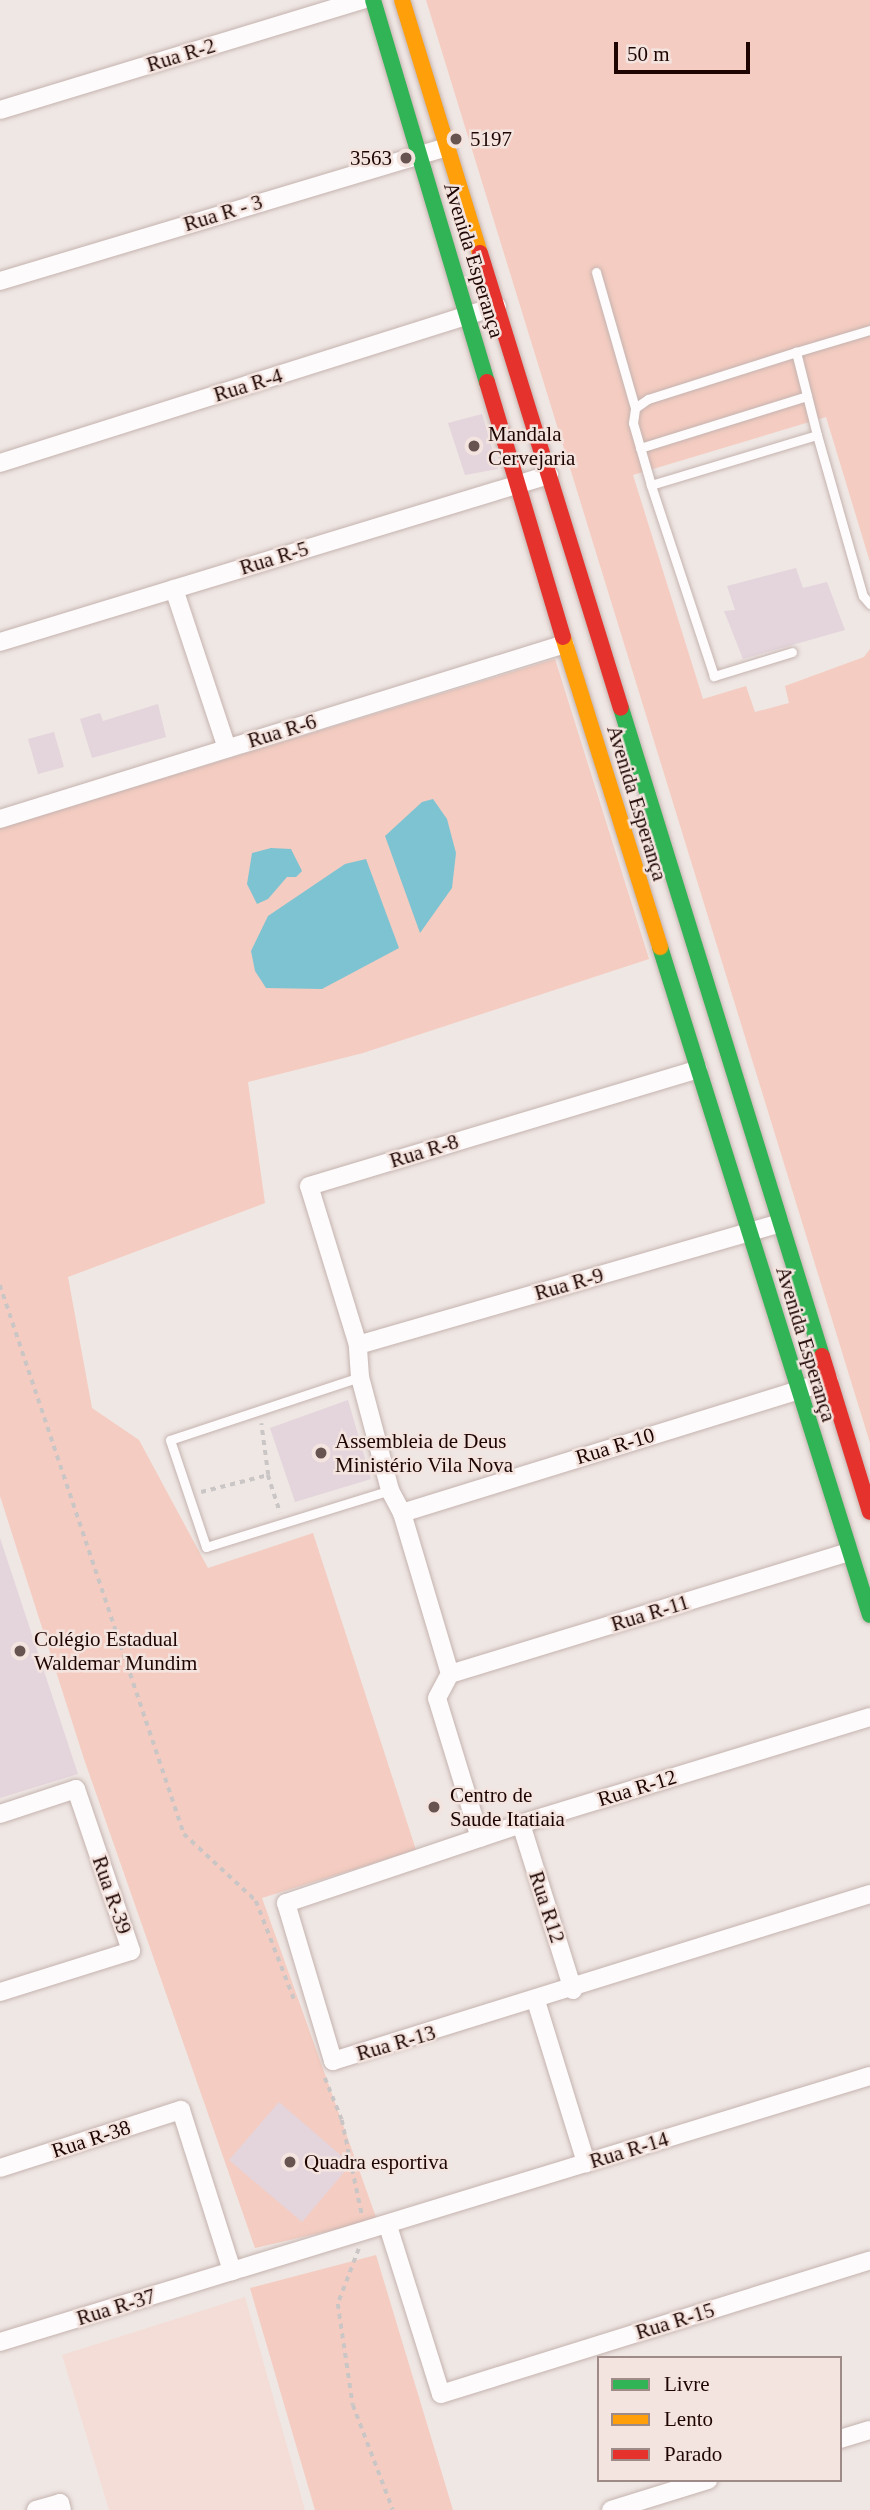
<!DOCTYPE html>
<meta charset="utf-8">
<style>
body{margin:0}
#map{position:relative;width:870px;height:2510px;overflow:hidden;background:#efe7e4;font-family:Georgia,serif}
div>[style]{position:absolute}
[style*='--x']{left:calc(var(--x)*1px);top:calc(var(--y)*1px);width:calc(var(--w)*1px);rotate:calc(var(--a)*1deg)}
.built>*{inset:0;background:#f4ddd6}
.green>*{inset:0;background:#f4ccc1}
.water>*{inset:0;background:#7ec3d2}
.building>*{inset:0;background:#e4d4dc}
.path>*{height:3.5px;margin-top:-1.75px;transform-origin:0;background:repeating-linear-gradient(90deg,#cbc6c6 0 5px,transparent 0 10px)}
.roads{filter:drop-shadow(0 0 2px #c5b3af) drop-shadow(0 0 2px #c5b3af)}
.lane>*{height:9px;margin:-4.5px;padding:0 4.5px;transform-origin:4.5px;border-radius:4.5px;background:#fdfbfb}
.street>*{height:18px;margin:-9px;padding:0 9px;transform-origin:9px;border-radius:9px;background:#fdfbfb}
.fast>*{height:16px;margin:-8px;padding:0 8px;transform-origin:8px;border-radius:8px;background:#30b455}
.slow>*{height:16px;margin:-8px;padding:0 8px;transform-origin:8px;border-radius:8px;background:#ff9f0a}
.jam>*{height:16px;margin:-8px;padding:0 8px;transform-origin:8px;border-radius:8px;background:#e5322d}
.dots>*{width:19px;height:19px;translate:-50% -50%;box-sizing:border-box;border:4px solid #f4e4df;border-radius:50%}
span{translate:-50% -50%;white-space:nowrap;text-align:center;line-height:1.15;-webkit-text-stroke:5px #f4e4df;paint-order:stroke}
.street-label{font-size:21px;color:#1e0502}
.poi-label{font-size:21px;color:#1e0502}
.left{translate:0 -50%;text-align:left}
.right{translate:-100% -50%;text-align:right}
.legend{position:absolute;left:597px;top:2356px;width:245px;height:126px;box-sizing:border-box;background:#f4e4df;border:2px solid #9e8b87;margin:0;padding:9px 12px;list-style:none;font-size:21px;color:#1e0502}
.legend li{display:flex;align-items:center;gap:14px;height:35px}
.legend b{width:35px;border:2px solid #9e8b87}
.scale{position:absolute;left:614px;top:42px;width:136px;height:32px;box-sizing:border-box;border:4px solid #1e0502;border-top:0;padding-left:9px;font-size:21px;line-height:24px;white-space:nowrap;color:#1e0502;-webkit-text-stroke:5px #f4e4df;paint-order:stroke}
</style>
<div id="map">
<div class="built">
<div style="clip-path:polygon(245px 2297px,305px 2510px,109px 2510px,62px 2355px)"></div>
</div>
<div class="green">
<div style="clip-path:polygon(426px 0,870px 0,870px 562px,826px 417px,633px 475px,703px 699px,746px 686px,755px 712px,789px 703px,785px 686px,864px 657px,870px 649px,870px 1443px)"></div>
<div style="clip-path:polygon(555px 659px,649px 959px,363px 1053px,248px 1082px,265px 1203px,68px 1277px,92px 1408px,139px 1440px,208px 1568px,313px 1533px,416px 1850px,262px 1898px,377px 2220px,255px 2248px,84px 1759px,0 1496px,0 828px)"></div>
<div style="clip-path:polygon(376px 2255px,453px 2510px,315px 2510px,250px 2288px)"></div>
</div>
<div class="water">
<div style="clip-path:polygon(433px 799px,447px 819px,456px 853px,452px 888px,420px 933px,385px 836px,422px 802px)"></div>
<div style="clip-path:polygon(271px 848px,291px 849px,302px 871px,296px 877px,287px 877px,268px 899px,257px 904px,247px 884px,252px 853px)"></div>
<div style="clip-path:polygon(366px 859px,399px 948px,322px 989px,266px 988px,255px 971px,251px 951px,268px 916px,345px 864px)"></div>
</div>
<div class="building">
<div style="clip-path:polygon(482px 414px,498px 469px,465px 475px,448px 423px)"></div>
<div style="clip-path:polygon(796px 568px,803px 588px,827px 582px,845px 630px,743px 659px,724px 611px,735px 610px,727px 586px)"></div>
<div style="clip-path:polygon(158px 704px,166px 737px,92px 758px,80px 719px,100px 713px,103px 721px)"></div>
<div style="clip-path:polygon(54px 732px,64px 767px,38px 774px,28px 739px)"></div>
<div style="clip-path:polygon(348px 1400px,371px 1479px,295px 1502px,270px 1428px)"></div>
<div style="clip-path:polygon(0 1538px,78px 1774px,0 1798px)"></div>
<div style="clip-path:polygon(279px 2102px,351px 2164px,302px 2222px,229px 2160px)"></div>
</div>
<div class="path">
<div style="--x:0;--y:1285;--w:579;--a:71.47"></div>
<div style="--x:184;--y:1834;--w:98;--a:42.9"></div>
<div style="--x:256;--y:1901;--w:105;--a:68.8"></div>
<div style="--x:268;--y:1475;--w:40;--a:72"></div>
<div style="--x:201;--y:1492;--w:69;--a:-14.2"></div>
<div style="--x:268;--y:1475;--w:52;--a:-97.7"></div>
<div style="--x:325;--y:2078;--w:45;--a:68"></div>
<div style="--x:342;--y:2120;--w:97;--a:78.1"></div>
<div style="--x:359;--y:2249;--w:59;--a:110.9"></div>
<div style="--x:338;--y:2304;--w:102;--a:81.6"></div>
<div style="--x:353;--y:2405;--w:112;--a:69.1"></div>
</div>
<div class="roads">
<div class="lane">
<div style="--x:596;--y:272;--w:141;--a:74"></div>
<div style="--x:817;--y:435;--w:86;--a:-104.2"></div>
<div style="--x:796;--y:352;--w:77;--a:-16.6"></div>
<div style="--x:640;--y:448;--w:175;--a:-17.3"></div>
<div style="--x:651;--y:485;--w:65;--a:-106.2"></div>
<div style="--x:633;--y:423;--w:15;--a:-82"></div>
<div style="--x:635;--y:408;--w:16;--a:-35"></div>
<div style="--x:648;--y:399;--w:155;--a:-17.6"></div>
<div style="--x:792;--y:652;--w:82;--a:162.9"></div>
<div style="--x:714;--y:676;--w:201;--a:-108.3"></div>
<div style="--x:651;--y:485;--w:173;--a:-16.8"></div>
<div style="--x:817;--y:435;--w:167;--a:74.1"></div>
<div style="--x:863;--y:596;--w:11;--a:49"></div>
<div style="--x:360;--y:1377;--w:200;--a:161.7"></div>
<div style="--x:170;--y:1440;--w:113;--a:71.4"></div>
<div style="--x:206;--y:1547;--w:193;--a:-17.2"></div>
</div>
<div class="street">
<div style="--x:0;--y:110;--w:379;--a:-16.9"></div>
<div style="--x:0;--y:281;--w:467;--a:-16.7"></div>
<div style="--x:0;--y:463;--w:521;--a:-17.53"></div>
<div style="--x:174;--y:589;--w:168;--a:71.6"></div>
<div style="--x:0;--y:642;--w:574;--a:-16.92"></div>
<div style="--x:0;--y:819;--w:591;--a:-17.21"></div>
<div style="--x:358;--y:1345;--w:439;--a:-16.1"></div>
<div style="--x:402;--y:1513;--w:447;--a:-17.2"></div>
<div style="--x:450;--y:1674;--w:417;--a:-17"></div>
<div style="--x:870;--y:1717;--w:365;--a:163"></div>
<div style="--x:521;--y:1824;--w:248;--a:161.4"></div>
<div style="--x:286;--y:1903;--w:165;--a:73.4"></div>
<div style="--x:333;--y:2061;--w:562;--a:-17.28"></div>
<div style="--x:0;--y:1814;--w:80;--a:-18.2"></div>
<div style="--x:76;--y:1789;--w:171;--a:71.2"></div>
<div style="--x:131;--y:1951;--w:137;--a:162.6"></div>
<div style="--x:521;--y:1824;--w:174;--a:72.6"></div>
<div style="--x:480;--y:1838;--w:146;--a:-107.1"></div>
<div style="--x:437;--y:1698;--w:27;--a:-62"></div>
<div style="--x:450;--y:1674;--w:168;--a:-106.6"></div>
<div style="--x:402;--y:1513;--w:26;--a:-118"></div>
<div style="--x:390;--y:1490;--w:117;--a:-104.9"></div>
<div style="--x:360;--y:1377;--w:32;--a:-94"></div>
<div style="--x:358;--y:1345;--w:166;--a:-107.1"></div>
<div style="--x:309;--y:1186;--w:406;--a:-16.7"></div>
<div style="--x:536;--y:2001;--w:170;--a:72.8"></div>
<div style="--x:0;--y:2168;--w:190;--a:-17.8"></div>
<div style="--x:181;--y:2110;--w:169;--a:72.4"></div>
<div style="--x:388;--y:2226;--w:176;--a:72.5"></div>
<div style="--x:441;--y:2394;--w:449;--a:-17.3"></div>
<div style="--x:0;--y:2342;--w:910;--a:-17"></div>
<div style="--x:840;--y:2439;--w:31;--a:-17"></div>
<div style="--x:36;--y:2510;--w:25;--a:-16"></div>
<div style="--x:60;--y:2503;--w:7;--a:74"></div>
<div style="--x:611;--y:2510;--w:102;--a:-17.2"></div>
</div>
<div class="fast">
<div style="--x:373;--y:0;--w:399;--a:73.4"></div>
<div style="--x:621;--y:708;--w:678;--a:72.77"></div>
<div style="--x:660;--y:947;--w:700;--a:72.55"></div>
</div>
<div class="slow">
<div style="--x:402;--y:0;--w:265;--a:72.9"></div>
<div style="--x:563;--y:637;--w:325;--a:72.6"></div>
</div>
<div class="jam">
<div style="--x:480;--y:253;--w:476;--a:72.8"></div>
<div style="--x:487;--y:382;--w:266;--a:73.4"></div>
<div style="--x:822;--y:1356;--w:163;--a:72.9"></div>
</div>
</div>
<div class="dots">
<div style="left:456px;top:139px;background:#675451"></div>
<div style="left:406px;top:158px;background:#675451"></div>
<div style="left:474px;top:446px;background:#675451"></div>
<div style="left:321px;top:1453px;background:#675451"></div>
<div style="left:20px;top:1651px;background:#675451"></div>
<div style="left:434px;top:1807px;background:#675451"></div>
<div style="left:290px;top:2162px;background:#675451"></div>
</div>
<div class="street-label">
<span style="left:181px;top:55px;rotate:-17deg">Rua R-2</span>
<span style="left:223px;top:213px;rotate:-17deg">Rua R - 3</span>
<span style="left:474px;top:260px;rotate:73deg">Avenida Esperança</span>
<span style="left:248px;top:385px;rotate:-17deg">Rua R-4</span>
<span style="left:274px;top:558px;rotate:-17deg">Rua R-5</span>
<span style="left:282px;top:731px;rotate:-17deg">Rua R-6</span>
<span style="left:637px;top:803px;rotate:73deg">Avenida Esperança</span>
<span style="left:424px;top:1151px;rotate:-17deg">Rua R-8</span>
<span style="left:569px;top:1284px;rotate:-16deg">Rua R-9</span>
<span style="left:806px;top:1344px;rotate:73deg">Avenida Esperança</span>
<span style="left:615px;top:1446px;rotate:-17deg">Rua R-10</span>
<span style="left:650px;top:1613px;rotate:-17deg">Rua R-11</span>
<span style="left:637px;top:1788px;rotate:-17deg">Rua R-12</span>
<span style="left:112px;top:1895px;rotate:71deg">Rua R-39</span>
<span style="left:547px;top:1907px;rotate:72deg">Rua R12</span>
<span style="left:396px;top:2043px;rotate:-16deg">Rua R-13</span>
<span style="left:91px;top:2139px;rotate:-18deg">Rua R-38</span>
<span style="left:629px;top:2150px;rotate:-17deg">Rua R-14</span>
<span style="left:116px;top:2307px;rotate:-17deg">Rua R-37</span>
<span style="left:675px;top:2321px;rotate:-17deg">Rua R-15</span>
</div>
<div class="poi-label">
<span class="left" style="left:470px;top:139px">5197</span>
<span class="right" style="left:392px;top:158px">3563</span>
<span class="left" style="left:488px;top:446px">Mandala<br>Cervejaria</span>
<span class="left" style="left:335px;top:1453px">Assembleia de Deus<br>Ministério Vila Nova</span>
<span class="left" style="left:34px;top:1651px">Colégio Estadual<br>Waldemar Mundim</span>
<span class="left" style="left:450px;top:1807px">Centro de<br>Saude Itatiaia</span>
<span class="left" style="left:304px;top:2162px">Quadra esportiva</span>
</div>
<ul class="legend">
<li><b style="height:9px;background:#30b455"></b>Livre</li>
<li><b style="height:9px;background:#ff9f0a"></b>Lento</li>
<li><b style="height:9px;background:#e5322d"></b>Parado</li>
</ul>
<div class="scale">50 m</div>
</div>
